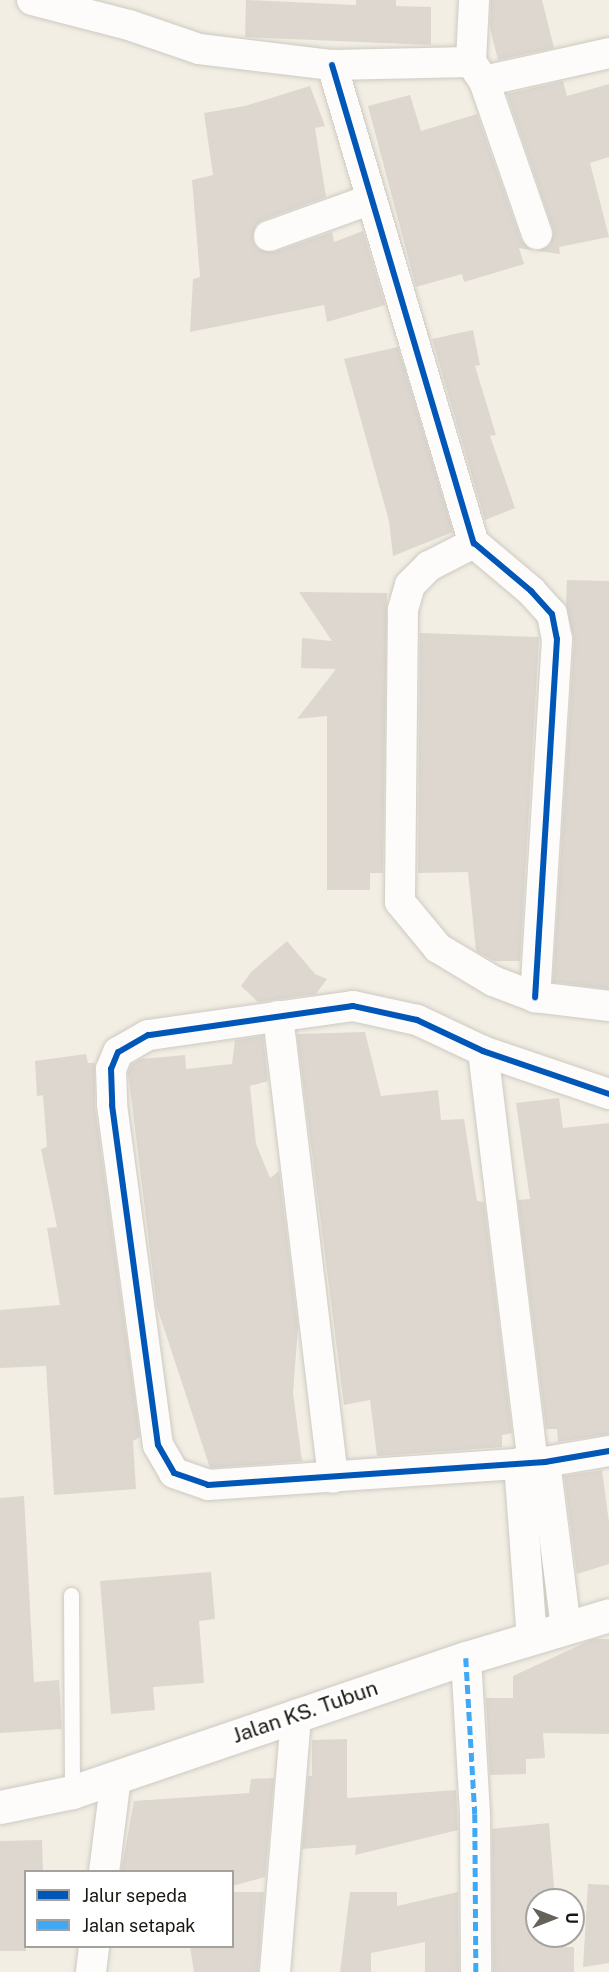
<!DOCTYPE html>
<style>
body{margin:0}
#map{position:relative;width:609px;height:1972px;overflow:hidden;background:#f2eee4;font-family:"Public Sans",sans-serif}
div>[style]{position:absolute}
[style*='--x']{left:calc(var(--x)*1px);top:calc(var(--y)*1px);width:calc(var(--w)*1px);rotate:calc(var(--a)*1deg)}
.building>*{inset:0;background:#ddd7d0}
.roads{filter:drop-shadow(0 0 2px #cdcac1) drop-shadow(0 0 2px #cdcac1)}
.service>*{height:15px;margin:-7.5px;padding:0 7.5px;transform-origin:7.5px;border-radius:7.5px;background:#fdfcfb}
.minor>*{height:30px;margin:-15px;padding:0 15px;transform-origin:15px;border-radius:15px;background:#fdfcfb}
.tertiary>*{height:33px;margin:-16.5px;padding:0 16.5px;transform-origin:16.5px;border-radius:16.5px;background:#fdfcfb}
.quiet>*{height:4.5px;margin-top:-2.25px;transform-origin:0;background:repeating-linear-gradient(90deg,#3fa9f5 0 9px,transparent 0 13.5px)}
.cycleway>*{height:6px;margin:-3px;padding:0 3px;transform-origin:3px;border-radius:3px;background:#0057b8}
span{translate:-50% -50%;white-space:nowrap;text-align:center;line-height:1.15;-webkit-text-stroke:5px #fff;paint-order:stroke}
.street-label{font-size:21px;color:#191710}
.legend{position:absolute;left:24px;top:1870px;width:210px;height:78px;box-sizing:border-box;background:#fff;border:2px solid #a3a29f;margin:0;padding:8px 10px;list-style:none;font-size:18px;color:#191710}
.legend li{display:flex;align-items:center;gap:12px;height:30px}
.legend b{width:30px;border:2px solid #a3a29f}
.north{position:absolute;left:525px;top:1888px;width:60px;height:60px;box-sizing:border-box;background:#fff;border:2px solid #a3a29f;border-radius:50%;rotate:90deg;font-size:16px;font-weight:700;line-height:24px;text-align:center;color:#191710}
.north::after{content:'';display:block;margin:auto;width:21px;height:27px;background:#65625a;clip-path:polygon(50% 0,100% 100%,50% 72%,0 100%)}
</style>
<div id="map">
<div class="building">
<div style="clip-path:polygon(246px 0,356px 5px,356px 0,396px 0,396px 6px,431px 7px,431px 45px,245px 37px)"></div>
<div style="clip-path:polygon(491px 0,542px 0,554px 48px,498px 60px,490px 28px)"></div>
<div style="clip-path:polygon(563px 81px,567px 96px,609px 84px,609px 157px,590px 163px,609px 237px,559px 247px,560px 254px,538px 251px,550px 245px,553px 229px,507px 94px)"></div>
<div style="clip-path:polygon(310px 86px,325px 126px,315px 128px,326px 197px,263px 220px,256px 225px,253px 241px,258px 249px,274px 252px,332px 232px,334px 242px,363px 231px,385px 305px,327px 322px,324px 305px,190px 332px,193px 279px,200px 277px,192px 180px,213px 175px,204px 113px,245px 106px)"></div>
<div style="clip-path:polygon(410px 95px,421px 131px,477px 114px,521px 240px,531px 250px,519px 248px,524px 264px,464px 282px,462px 274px,416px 287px,368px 106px)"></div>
<div style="clip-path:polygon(473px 330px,480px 365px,475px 366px,496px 435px,490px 436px,515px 508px,485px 520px,432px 339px)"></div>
<div style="clip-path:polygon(398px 347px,453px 532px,393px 556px,389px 521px,344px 359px)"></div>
<div style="clip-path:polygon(567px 580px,609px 581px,609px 989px,553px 982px,574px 640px,566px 604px)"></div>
<div style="clip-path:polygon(299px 592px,387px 593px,383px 873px,370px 873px,370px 890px,327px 890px,327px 716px,297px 719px,336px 669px,301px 668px,302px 638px,332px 641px)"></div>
<div style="clip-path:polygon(420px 633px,539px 637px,520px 961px,494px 961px,476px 951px,468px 872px,418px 873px)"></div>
<div style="clip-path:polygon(287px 941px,315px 974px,327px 979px,316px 994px,258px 1002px,241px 986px,251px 972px)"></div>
<div style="clip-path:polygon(365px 1032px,381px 1096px,438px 1090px,441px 1120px,464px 1119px,477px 1201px,484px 1202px,512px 1433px,502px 1435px,502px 1447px,377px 1456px,370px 1400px,344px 1405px,297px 1034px)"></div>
<div style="clip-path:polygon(263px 1036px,268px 1081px,250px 1086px,256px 1144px,270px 1178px,279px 1171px,298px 1327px,293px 1393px,302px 1461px,210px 1468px,157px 1307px,128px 1072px,132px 1064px,141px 1059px,185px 1055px,186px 1069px,232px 1064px,235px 1040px)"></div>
<div style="clip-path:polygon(86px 1054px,88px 1063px,95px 1063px,95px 1107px,140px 1437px,133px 1441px,136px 1489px,54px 1495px,46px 1366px,0 1368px,0 1310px,60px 1305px,47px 1228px,57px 1227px,41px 1149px,47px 1147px,43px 1095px,37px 1096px,35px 1061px)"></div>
<div style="clip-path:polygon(559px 1098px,563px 1128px,609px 1123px,609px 1434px,558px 1442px,557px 1429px,546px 1429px,518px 1200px,530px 1199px,516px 1103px)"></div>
<div style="clip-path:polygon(602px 1470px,609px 1523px,609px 1564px,577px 1574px,564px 1476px)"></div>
<div style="clip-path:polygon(24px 1496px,34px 1682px,59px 1680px,62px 1729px,0 1733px,0 1498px)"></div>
<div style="clip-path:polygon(211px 1572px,215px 1619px,199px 1621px,204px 1683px,153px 1687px,155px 1710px,111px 1714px,100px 1581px)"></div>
<div style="clip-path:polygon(593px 1639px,609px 1639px,609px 1734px,543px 1733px,545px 1758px,526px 1759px,526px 1774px,490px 1775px,486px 1698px,513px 1698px,513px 1676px)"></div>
<div style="clip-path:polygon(347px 1739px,347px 1798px,456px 1790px,458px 1830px,355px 1855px,356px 1845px,302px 1849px,308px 1776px,312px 1776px,312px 1740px)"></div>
<div style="clip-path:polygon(274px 1778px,265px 1877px,232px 1886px,232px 1872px,121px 1872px,134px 1801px,249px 1793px,251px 1779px)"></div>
<div style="clip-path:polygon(549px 1823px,555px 1900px,537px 1900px,537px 1936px,557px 1936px,558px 1947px,574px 1947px,574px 1972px,493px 1972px,492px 1829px)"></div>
<div style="clip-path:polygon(42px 1840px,43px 1872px,26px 1872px,26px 1951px,0 1951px,0 1841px)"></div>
<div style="clip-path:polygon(588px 1884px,609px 1885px,609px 1963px,583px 1967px)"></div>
<div style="clip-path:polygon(232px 1892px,264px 1892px,258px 1972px,194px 1972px,190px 1947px,232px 1947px)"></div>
<div style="clip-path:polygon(350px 1892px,397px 1892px,397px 1906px,458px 1892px,459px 1972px,425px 1972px,425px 1942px,371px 1953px,371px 1972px,340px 1972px)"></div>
</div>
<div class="roads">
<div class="service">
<div style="--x:71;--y:1595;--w:197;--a:89.7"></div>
</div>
<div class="minor">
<div style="--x:32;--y:0;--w:100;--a:14.5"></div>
<div style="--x:129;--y:25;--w:74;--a:18.9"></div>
<div style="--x:199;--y:49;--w:134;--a:6.9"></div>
<div style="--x:332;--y:65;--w:139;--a:-1.2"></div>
<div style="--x:471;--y:62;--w:23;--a:56"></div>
<div style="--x:484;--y:81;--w:128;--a:-12.6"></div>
<div style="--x:471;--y:62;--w:62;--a:-87.2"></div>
<div style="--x:332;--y:65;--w:499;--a:73.5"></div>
<div style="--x:474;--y:543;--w:75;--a:40.1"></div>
<div style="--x:531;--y:591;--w:31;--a:48"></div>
<div style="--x:552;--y:614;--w:25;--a:79"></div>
<div style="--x:557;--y:639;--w:359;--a:93.5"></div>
<div style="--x:484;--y:81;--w:162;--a:70.9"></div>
<div style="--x:269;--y:236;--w:109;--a:-19.8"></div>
<div style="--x:474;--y:543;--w:51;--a:152.9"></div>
<div style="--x:429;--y:566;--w:27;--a:135"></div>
<div style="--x:410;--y:585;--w:26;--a:106"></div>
<div style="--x:403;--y:610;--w:292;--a:90.6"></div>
<div style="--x:400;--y:902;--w:60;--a:50.4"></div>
<div style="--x:438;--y:948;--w:64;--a:31"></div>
<div style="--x:493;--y:981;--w:45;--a:20.9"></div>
<div style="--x:535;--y:997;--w:75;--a:6.9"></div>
<div style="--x:278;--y:1016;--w:465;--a:83.2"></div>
<div style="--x:483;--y:1051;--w:414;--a:83.1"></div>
<div style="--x:609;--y:1094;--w:133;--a:-161.2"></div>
<div style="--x:483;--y:1051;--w:73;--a:-154.8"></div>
<div style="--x:417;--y:1020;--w:66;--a:-167.7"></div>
<div style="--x:353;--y:1006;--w:207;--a:171.9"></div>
<div style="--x:148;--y:1035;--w:34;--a:150"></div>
<div style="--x:118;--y:1052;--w:18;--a:112"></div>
<div style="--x:111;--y:1069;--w:36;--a:88"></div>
<div style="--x:112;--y:1105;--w:343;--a:82.3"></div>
<div style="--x:158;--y:1445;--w:32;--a:60"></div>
<div style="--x:174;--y:1473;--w:36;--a:19"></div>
<div style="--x:208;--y:1485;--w:338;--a:-3.9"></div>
<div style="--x:545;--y:1462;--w:65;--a:-9.8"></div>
<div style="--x:545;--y:1462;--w:167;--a:82.8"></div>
<div style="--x:519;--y:1463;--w:175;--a:85.8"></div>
<div style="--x:466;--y:1658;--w:156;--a:86.7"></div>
<div style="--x:475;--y:1814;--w:158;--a:89.6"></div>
<div style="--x:104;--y:1872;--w:96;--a:-82.8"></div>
<div style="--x:91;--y:1972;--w:26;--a:-83"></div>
<div style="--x:275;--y:1972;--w:258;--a:-85.3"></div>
</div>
<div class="tertiary">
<div style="--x:0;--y:1807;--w:74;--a:-11.8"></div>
<div style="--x:72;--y:1792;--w:416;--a:-18.8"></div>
<div style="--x:466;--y:1658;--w:149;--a:-16.7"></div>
</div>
</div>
<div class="quiet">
<div style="--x:466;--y:1658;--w:156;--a:86.7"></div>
<div style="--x:475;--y:1814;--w:158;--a:89.6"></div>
</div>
<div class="cycleway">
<div style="--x:332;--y:65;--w:499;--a:73.5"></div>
<div style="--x:474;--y:543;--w:75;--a:40.1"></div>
<div style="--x:531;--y:591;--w:31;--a:48"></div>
<div style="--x:552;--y:614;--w:25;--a:79"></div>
<div style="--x:557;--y:639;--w:359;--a:93.5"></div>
<div style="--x:609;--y:1094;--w:133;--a:-161.2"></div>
<div style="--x:483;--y:1051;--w:73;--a:-154.8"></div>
<div style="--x:417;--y:1020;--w:66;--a:-167.7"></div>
<div style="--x:353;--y:1006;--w:207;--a:171.9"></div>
<div style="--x:148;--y:1035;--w:34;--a:150"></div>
<div style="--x:118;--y:1052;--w:18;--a:112"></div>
<div style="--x:111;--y:1069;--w:36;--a:88"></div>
<div style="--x:112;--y:1105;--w:343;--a:82.3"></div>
<div style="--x:158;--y:1445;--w:32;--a:60"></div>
<div style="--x:174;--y:1473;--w:36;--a:19"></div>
<div style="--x:208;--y:1485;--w:338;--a:-3.9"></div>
<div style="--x:545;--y:1462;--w:65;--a:-9.8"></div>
</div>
<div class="street-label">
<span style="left:305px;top:1712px;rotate:-19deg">Jalan KS. Tubun</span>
</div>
<ul class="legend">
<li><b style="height:8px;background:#0057b8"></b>Jalur sepeda</li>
<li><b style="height:8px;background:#3fa9f5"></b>Jalan setapak</li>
</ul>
<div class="north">U</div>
</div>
